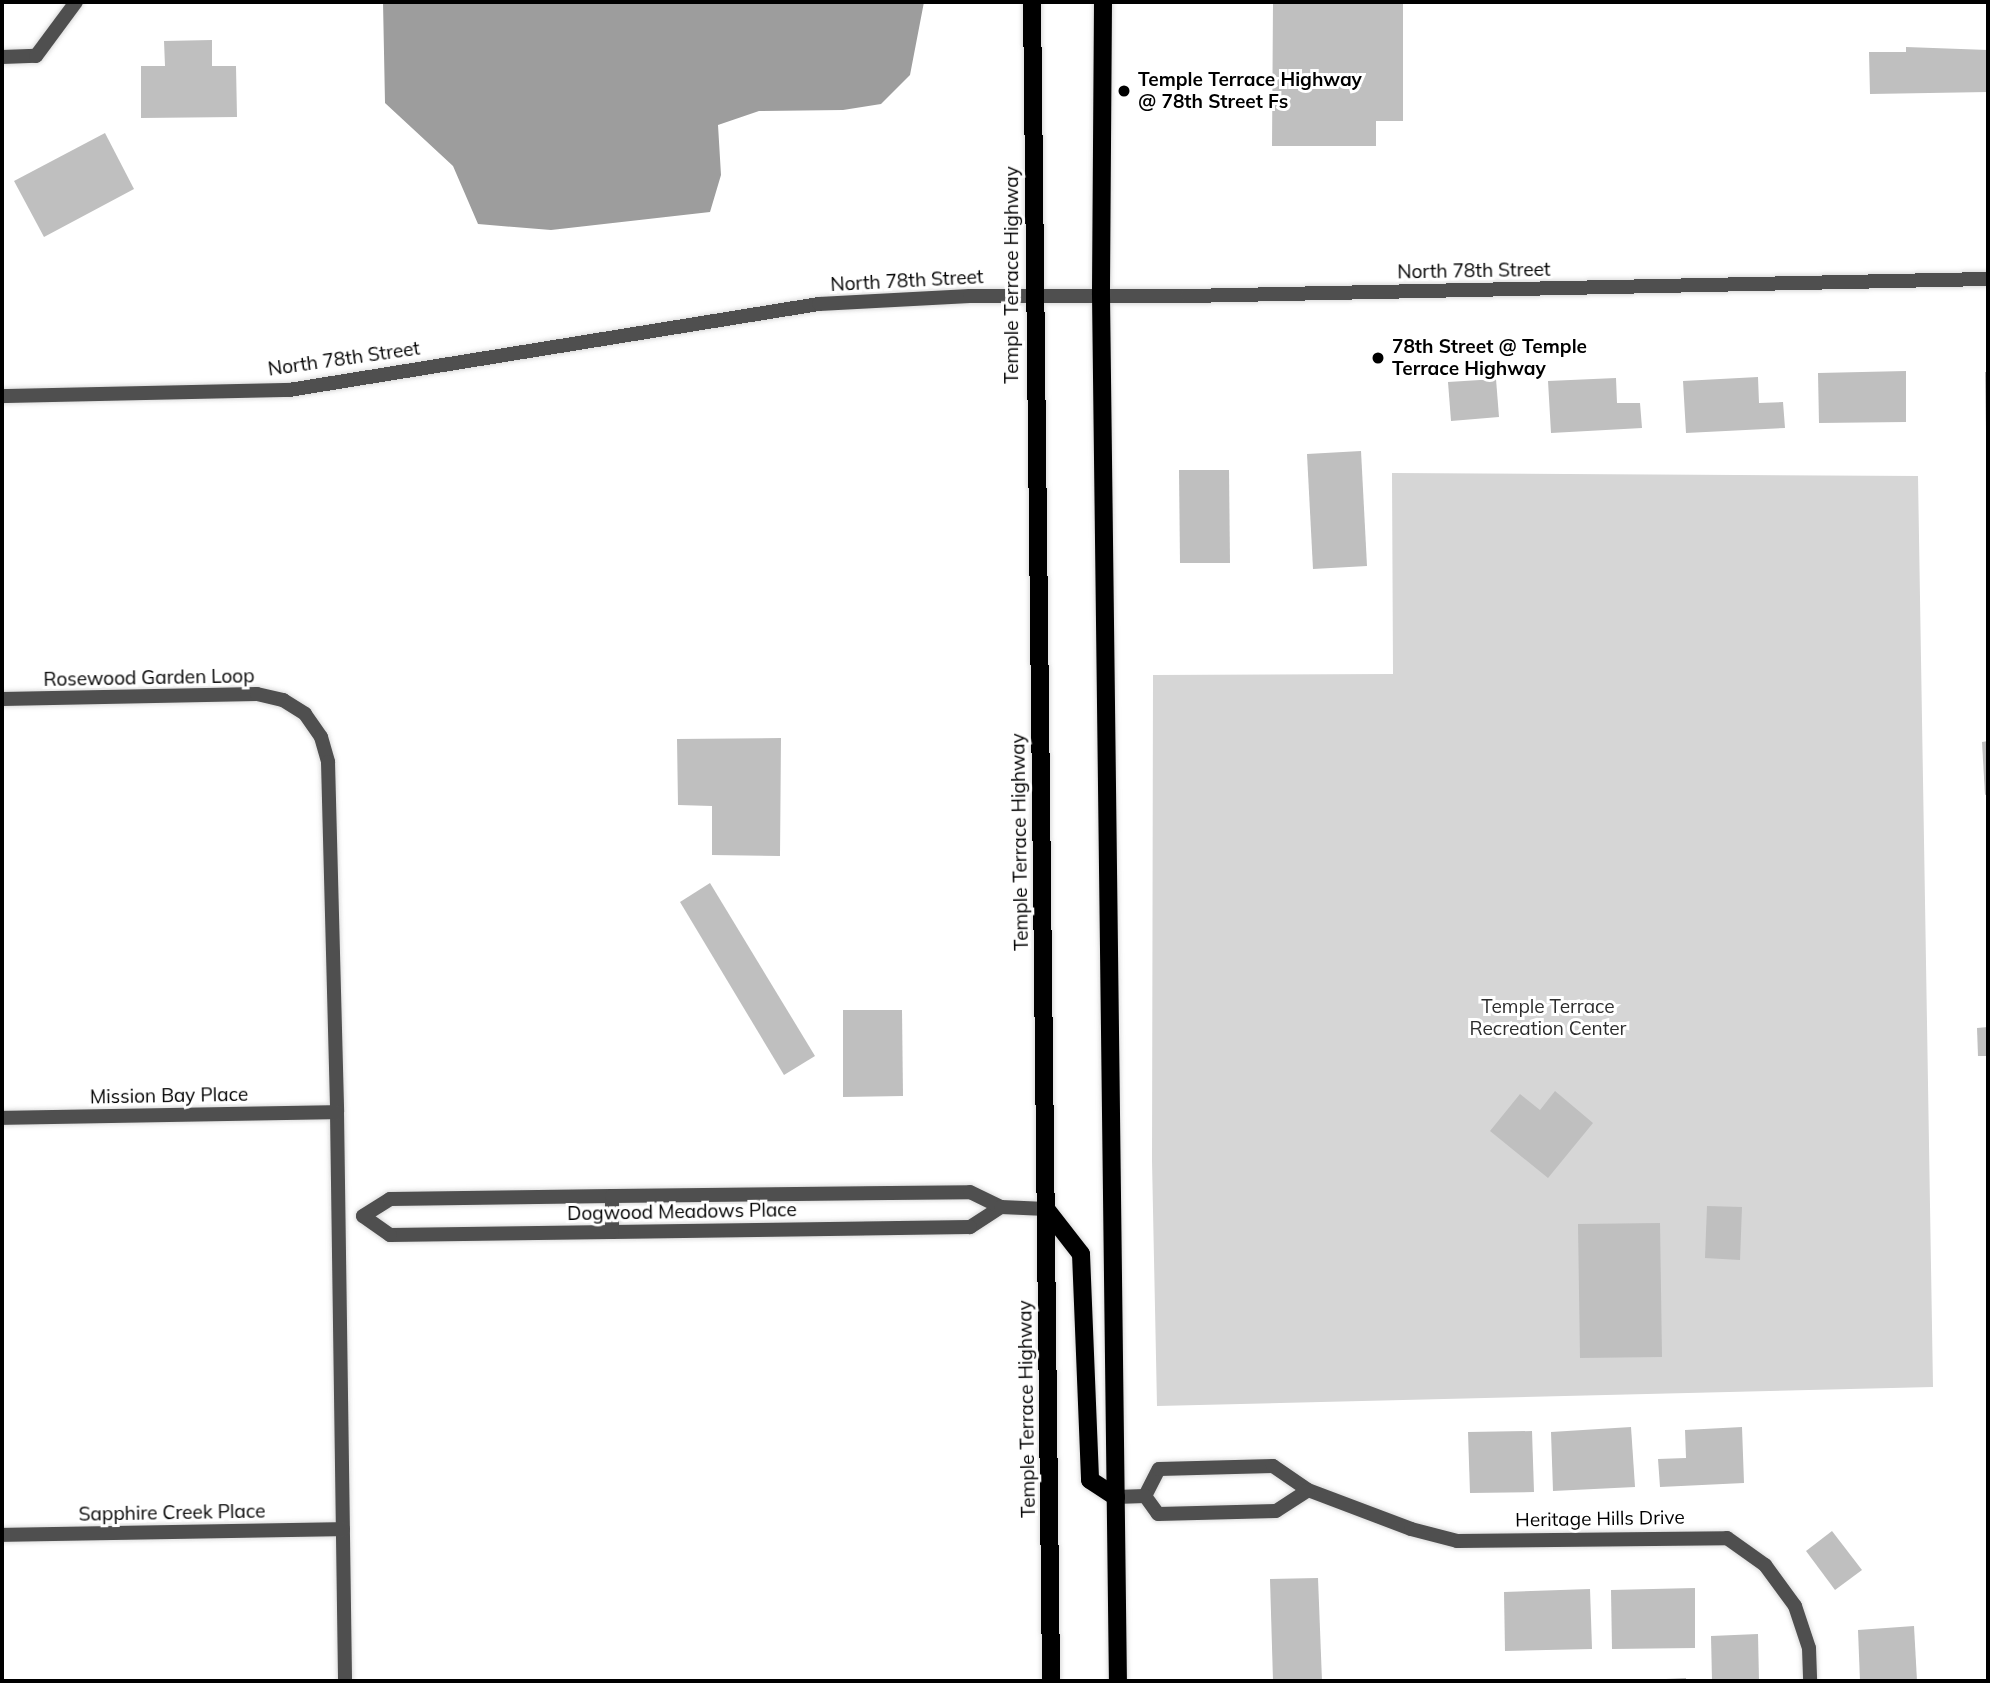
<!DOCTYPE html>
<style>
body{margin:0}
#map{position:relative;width:1990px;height:1683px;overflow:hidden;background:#fff;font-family:Mulish,sans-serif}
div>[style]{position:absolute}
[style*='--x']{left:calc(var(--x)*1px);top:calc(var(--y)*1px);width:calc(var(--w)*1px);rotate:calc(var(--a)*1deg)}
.green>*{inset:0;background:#d6d6d6}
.water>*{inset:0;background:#9d9d9d}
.building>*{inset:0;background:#bfbfbf}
.roads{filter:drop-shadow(0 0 2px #dbdbdb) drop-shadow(0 0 2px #dbdbdb)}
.minor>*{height:14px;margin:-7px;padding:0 7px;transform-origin:7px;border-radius:7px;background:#4f4f4f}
.tertiary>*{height:14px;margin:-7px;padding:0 7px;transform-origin:7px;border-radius:7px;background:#4f4f4f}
.primary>*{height:18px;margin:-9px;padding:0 9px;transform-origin:9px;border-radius:9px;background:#000}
.dots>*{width:19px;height:19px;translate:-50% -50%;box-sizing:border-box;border:4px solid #fff;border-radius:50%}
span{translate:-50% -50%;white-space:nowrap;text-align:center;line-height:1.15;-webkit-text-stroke:6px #fff;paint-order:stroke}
.poi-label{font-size:19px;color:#000;font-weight:700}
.left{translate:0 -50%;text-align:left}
.street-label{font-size:19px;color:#000}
.park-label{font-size:19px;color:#2d2d2d}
.frame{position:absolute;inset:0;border:4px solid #000;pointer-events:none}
</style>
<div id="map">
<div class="green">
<div style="clip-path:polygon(1392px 473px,1918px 476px,1933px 1387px,1157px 1406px,1152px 1161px,1153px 675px,1393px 674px)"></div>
</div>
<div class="water">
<div style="clip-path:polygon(383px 2px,924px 2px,910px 75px,881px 104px,843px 110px,759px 111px,718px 125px,721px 175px,710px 212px,551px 230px,478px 224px,453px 166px,385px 103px)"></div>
</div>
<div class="building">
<div style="clip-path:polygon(1273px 2px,1403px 2px,1403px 121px,1376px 121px,1376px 146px,1272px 146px)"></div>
<div style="clip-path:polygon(212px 40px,212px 66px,236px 66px,237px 117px,141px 118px,141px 66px,165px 66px,164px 41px)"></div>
<div style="clip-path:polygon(1906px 47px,1988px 50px,1988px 92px,1870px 94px,1869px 52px,1906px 52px)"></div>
<div style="clip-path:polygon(105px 133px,134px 189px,44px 237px,14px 181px)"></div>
<div style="clip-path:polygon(1906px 371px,1906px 422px,1819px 423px,1818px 373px)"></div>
<div style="clip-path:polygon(1985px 372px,1988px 372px,1988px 431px,1986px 431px)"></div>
<div style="clip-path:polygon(1758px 377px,1759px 403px,1783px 402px,1785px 428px,1686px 433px,1683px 381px)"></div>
<div style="clip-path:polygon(1616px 378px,1617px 403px,1640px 403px,1642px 428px,1551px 433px,1548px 381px)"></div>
<div style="clip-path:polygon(1496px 379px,1499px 417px,1451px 421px,1448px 382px)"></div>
<div style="clip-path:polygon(1361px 451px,1367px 566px,1313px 569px,1307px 454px)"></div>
<div style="clip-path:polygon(1179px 470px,1229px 470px,1230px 563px,1180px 563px)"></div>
<div style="clip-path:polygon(781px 738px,780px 856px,712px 855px,712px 806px,678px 805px,677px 739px)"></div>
<div style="clip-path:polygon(1988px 741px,1988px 794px,1985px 795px,1982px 742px)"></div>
<div style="clip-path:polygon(710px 883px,815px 1056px,784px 1075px,680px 902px)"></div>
<div style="clip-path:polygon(843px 1010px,902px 1010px,903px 1096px,843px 1097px)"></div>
<div style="clip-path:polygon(1988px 1027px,1988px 1056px,1978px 1056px,1977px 1028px)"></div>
<div style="clip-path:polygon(1555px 1091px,1593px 1123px,1548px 1178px,1490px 1131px,1520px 1094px,1540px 1110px)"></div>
<div style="clip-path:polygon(1707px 1206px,1742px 1207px,1740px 1260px,1705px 1258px)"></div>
<div style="clip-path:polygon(1660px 1223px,1662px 1357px,1580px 1358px,1578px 1224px)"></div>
<div style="clip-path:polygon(1631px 1427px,1635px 1487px,1553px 1491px,1551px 1432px)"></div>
<div style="clip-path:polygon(1742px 1427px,1744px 1483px,1660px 1487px,1658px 1459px,1686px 1458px,1685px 1430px)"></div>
<div style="clip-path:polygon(1532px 1431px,1534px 1492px,1470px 1493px,1468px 1432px)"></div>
<div style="clip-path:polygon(1832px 1531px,1862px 1570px,1835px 1590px,1806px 1551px)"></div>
<div style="clip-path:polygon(1318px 1578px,1322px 1681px,1273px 1681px,1270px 1579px)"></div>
<div style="clip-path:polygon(1695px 1588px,1695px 1648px,1612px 1649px,1611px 1590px)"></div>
<div style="clip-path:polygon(1590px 1589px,1592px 1649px,1505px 1651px,1504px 1592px)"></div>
<div style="clip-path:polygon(1914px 1626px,1917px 1681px,1860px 1681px,1858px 1630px)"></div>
<div style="clip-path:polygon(1758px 1634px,1759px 1681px,1712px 1681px,1711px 1636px)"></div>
<div style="clip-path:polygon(1686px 1678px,1686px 1681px,1666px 1681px,1666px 1679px)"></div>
</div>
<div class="roads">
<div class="minor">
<div style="--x:2;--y:57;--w:34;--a:-2"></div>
<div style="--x:36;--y:56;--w:67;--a:-53.5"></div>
<div style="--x:2;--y:699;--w:255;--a:-1.1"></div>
<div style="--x:257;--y:694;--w:27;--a:13"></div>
<div style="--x:283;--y:700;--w:26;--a:32"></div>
<div style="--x:305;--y:714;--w:28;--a:55"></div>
<div style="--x:321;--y:737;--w:26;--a:74"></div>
<div style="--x:328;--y:762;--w:350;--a:88.5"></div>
<div style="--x:337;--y:1112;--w:569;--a:89.19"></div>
<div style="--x:2;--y:1118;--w:335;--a:-1"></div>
<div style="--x:612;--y:1196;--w:36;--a:90"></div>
<div style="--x:1001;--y:1207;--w:37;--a:147"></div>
<div style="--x:970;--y:1227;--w:358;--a:179.2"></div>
<div style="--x:612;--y:1232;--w:222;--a:179.2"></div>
<div style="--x:390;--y:1235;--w:33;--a:-145"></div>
<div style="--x:363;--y:1216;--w:32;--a:-32"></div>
<div style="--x:390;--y:1199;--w:222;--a:-0.8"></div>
<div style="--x:612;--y:1196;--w:358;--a:-0.6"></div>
<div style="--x:970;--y:1192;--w:34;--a:26"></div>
<div style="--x:1001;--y:1207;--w:45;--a:2.5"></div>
<div style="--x:1145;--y:1496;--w:30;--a:-63"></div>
<div style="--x:1159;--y:1469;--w:114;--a:-1.5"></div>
<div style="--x:1273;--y:1466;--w:42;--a:34.4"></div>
<div style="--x:1308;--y:1490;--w:110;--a:20.7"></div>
<div style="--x:1411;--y:1529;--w:48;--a:14.6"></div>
<div style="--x:1457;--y:1541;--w:270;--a:-0.6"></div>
<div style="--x:1727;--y:1538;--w:47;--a:35.4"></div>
<div style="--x:1765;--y:1565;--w:51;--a:53.8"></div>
<div style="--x:1795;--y:1606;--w:44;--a:71.6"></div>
<div style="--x:1809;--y:1648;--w:33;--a:88"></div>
<div style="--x:1145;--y:1496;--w:22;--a:54"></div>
<div style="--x:1158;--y:1514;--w:118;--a:-1.5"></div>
<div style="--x:1276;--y:1511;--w:38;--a:-33"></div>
<div style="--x:1116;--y:1497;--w:29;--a:-2"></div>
<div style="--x:2;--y:1535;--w:341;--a:-1"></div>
</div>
<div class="tertiary">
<div style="--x:2;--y:396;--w:287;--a:-1.2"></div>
<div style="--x:289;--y:390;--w:537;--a:-9.22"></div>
<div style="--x:819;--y:304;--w:151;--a:-3"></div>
<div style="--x:970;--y:296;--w:218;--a:0"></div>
<div style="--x:1188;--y:296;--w:800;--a:-1.22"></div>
</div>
<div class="primary">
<div style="--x:1032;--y:2;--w:1679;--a:89.35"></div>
<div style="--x:1103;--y:2;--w:293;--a:90.4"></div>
<div style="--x:1101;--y:295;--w:1386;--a:89.3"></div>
<div style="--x:1046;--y:1209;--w:57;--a:52.1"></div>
<div style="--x:1081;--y:1254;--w:226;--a:87.7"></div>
<div style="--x:1090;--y:1480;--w:31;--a:33"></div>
</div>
</div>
<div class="dots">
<div style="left:1124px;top:91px;background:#000"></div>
<div style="left:1378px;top:358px;background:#000"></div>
</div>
<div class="poi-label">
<span class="left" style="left:1138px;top:91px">Temple Terrace Highway<br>@ 78th Street Fs</span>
<span class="left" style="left:1392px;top:358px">78th Street @ Temple<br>Terrace Highway</span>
</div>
<div class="street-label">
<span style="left:1474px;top:271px;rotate:-1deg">North 78th Street</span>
<span style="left:1012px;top:275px;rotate:-90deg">Temple Terrace Highway</span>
<span style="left:907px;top:281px;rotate:-3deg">North 78th Street</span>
<span style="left:344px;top:359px;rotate:-8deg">North 78th Street</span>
<span style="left:149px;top:678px;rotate:-1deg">Rosewood Garden Loop</span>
<span style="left:1020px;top:842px;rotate:-91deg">Temple Terrace Highway</span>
<span style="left:169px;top:1096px;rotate:-1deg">Mission Bay Place</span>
<span style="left:682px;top:1212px;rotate:-1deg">Dogwood Meadows Place</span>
<span style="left:1027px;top:1409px;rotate:-91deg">Temple Terrace Highway</span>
<span style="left:172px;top:1513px;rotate:-1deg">Sapphire Creek Place</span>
<span style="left:1600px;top:1519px;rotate:-1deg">Heritage Hills Drive</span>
</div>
<div class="park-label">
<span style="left:1548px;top:1018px">Temple Terrace<br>Recreation Center</span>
</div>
<div class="frame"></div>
</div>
